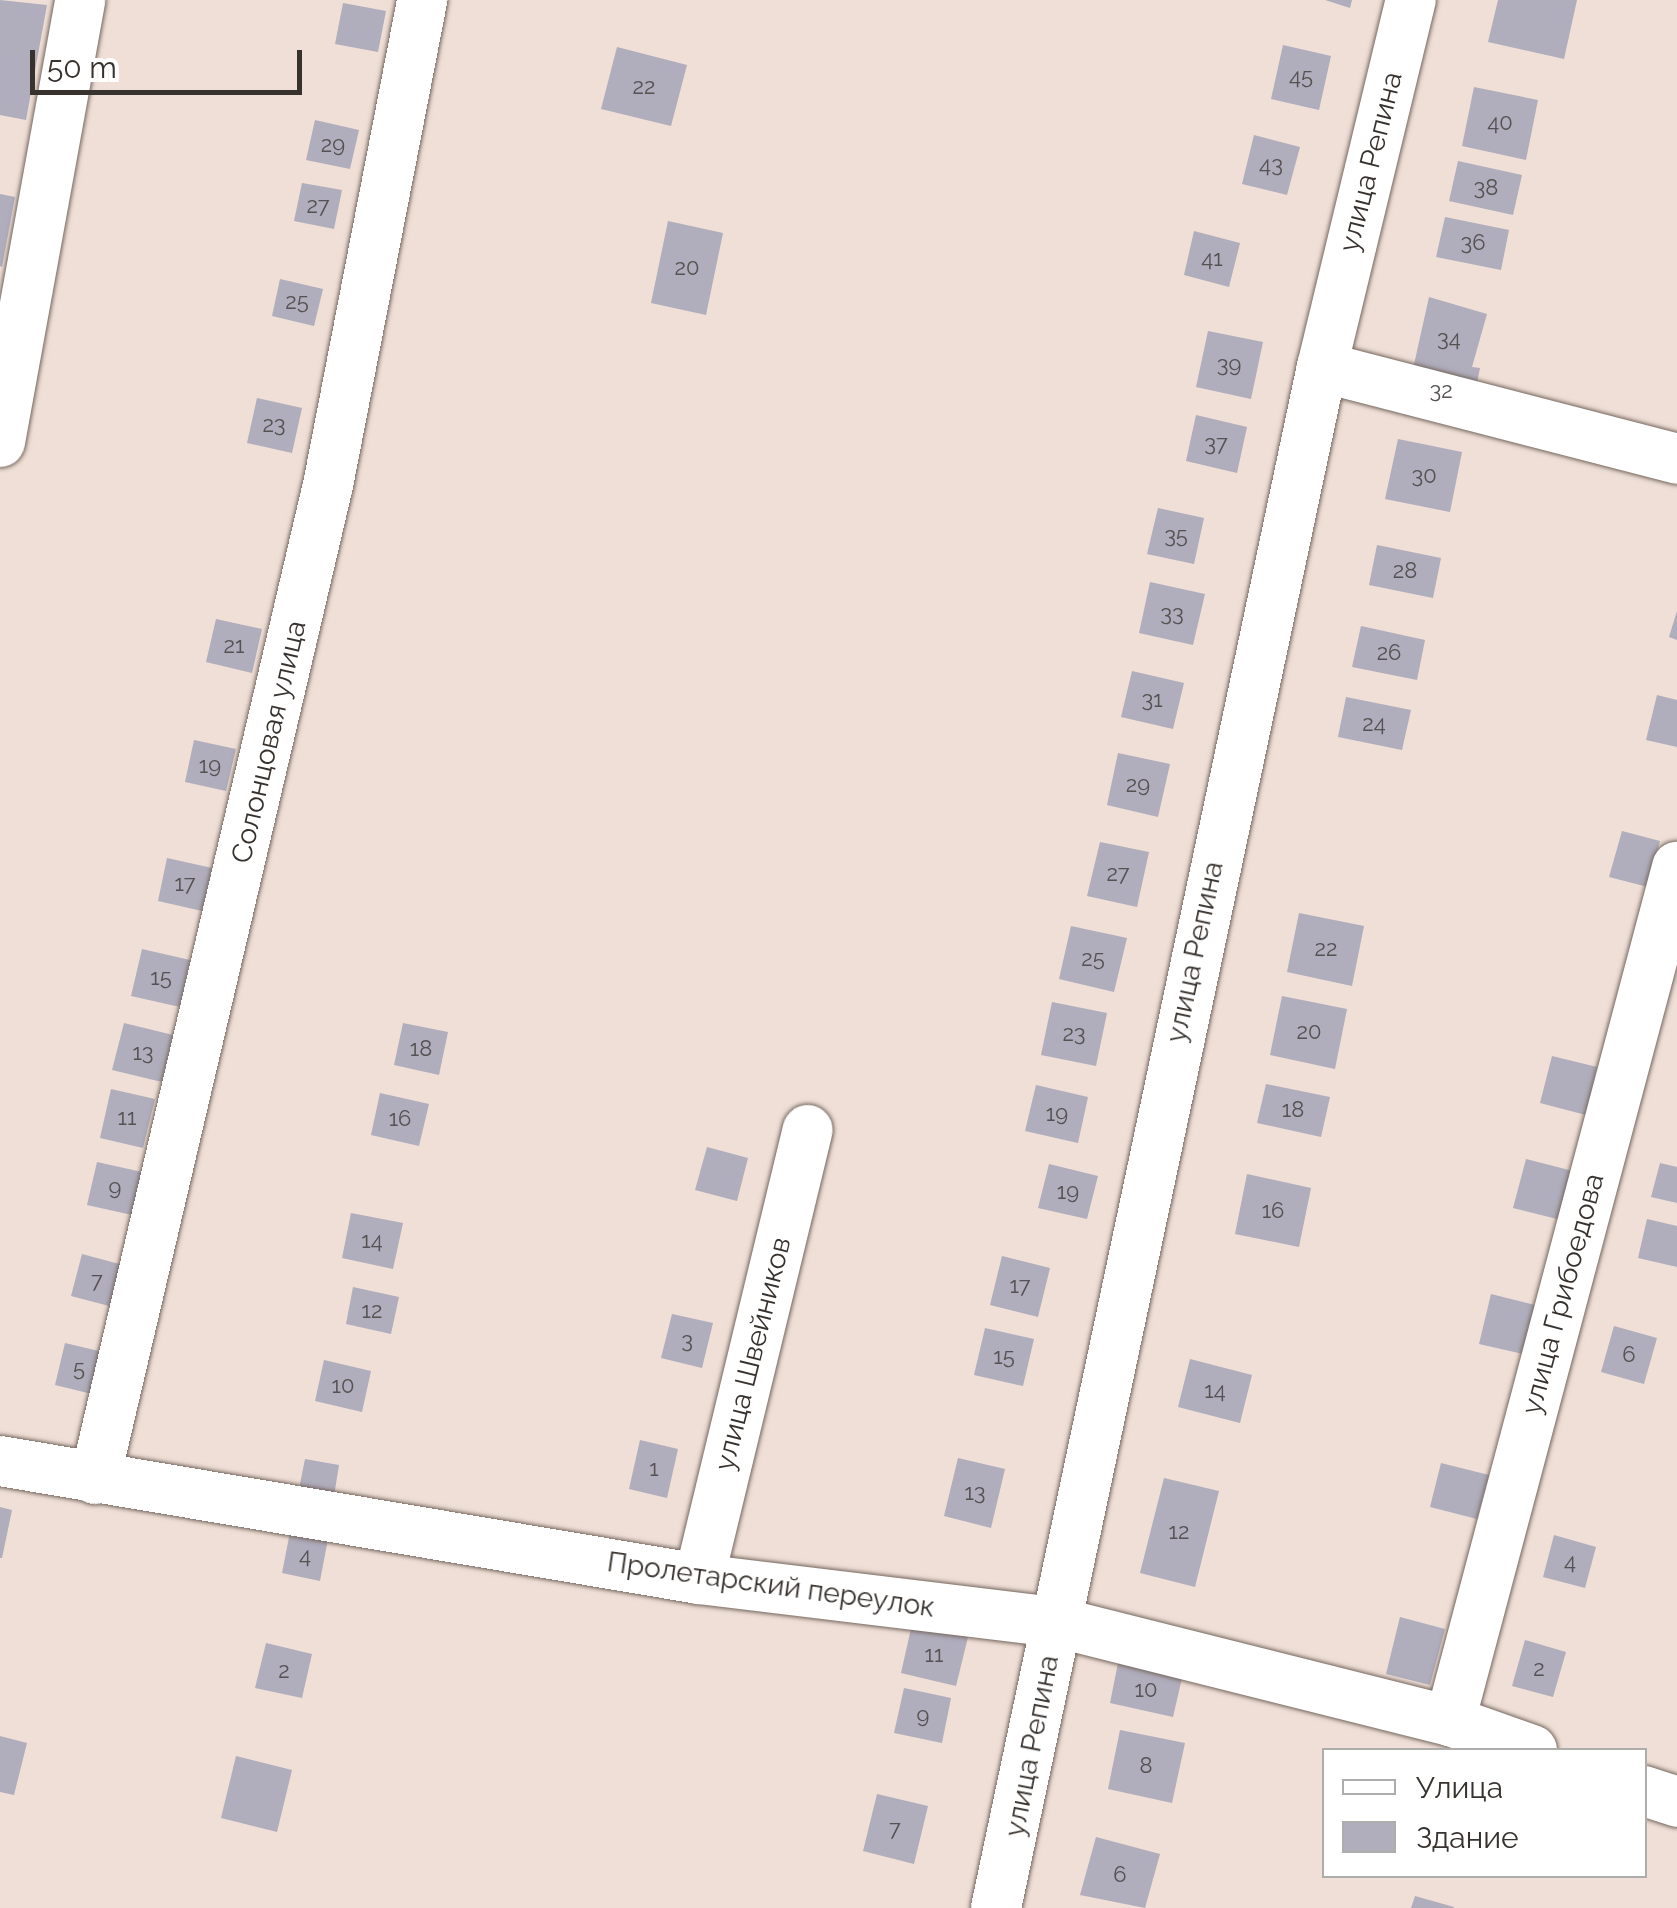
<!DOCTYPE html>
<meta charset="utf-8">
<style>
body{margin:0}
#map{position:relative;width:1677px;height:1908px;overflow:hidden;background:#efdfd6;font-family:Raleway,sans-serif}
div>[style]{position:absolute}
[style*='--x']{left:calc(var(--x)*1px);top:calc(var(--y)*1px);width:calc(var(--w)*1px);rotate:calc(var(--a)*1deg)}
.building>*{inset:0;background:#b0adbc}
.roads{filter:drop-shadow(0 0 2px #75675f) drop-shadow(0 0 2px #75675f)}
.minor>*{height:50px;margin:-25px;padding:0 25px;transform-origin:25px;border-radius:25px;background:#fff}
span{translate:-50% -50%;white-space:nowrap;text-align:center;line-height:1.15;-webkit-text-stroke:8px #fff;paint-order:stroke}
.number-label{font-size:22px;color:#565152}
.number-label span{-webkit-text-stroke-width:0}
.street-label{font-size:28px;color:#38322e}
.legend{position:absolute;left:1322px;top:1748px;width:325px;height:130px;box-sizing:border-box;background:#fff;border:2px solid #afadab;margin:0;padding:12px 18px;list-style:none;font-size:30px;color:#38322e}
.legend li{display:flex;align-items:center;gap:20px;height:50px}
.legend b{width:50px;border:2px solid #afadab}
.scale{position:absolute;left:30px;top:50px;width:272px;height:45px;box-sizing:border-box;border:5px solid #38322e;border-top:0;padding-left:12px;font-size:30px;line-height:35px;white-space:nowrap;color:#38322e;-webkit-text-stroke:8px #fff;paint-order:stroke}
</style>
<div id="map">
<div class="building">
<div style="clip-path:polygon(0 0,47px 5px,26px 120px,0 115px)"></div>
<div style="clip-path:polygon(1325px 0,1352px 0,1350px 8px)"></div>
<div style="clip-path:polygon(1498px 0,1577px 0,1564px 59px,1488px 42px)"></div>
<div style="clip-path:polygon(343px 3px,386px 11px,378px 52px,335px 44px)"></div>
<div style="clip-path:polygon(1283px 45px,1331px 56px,1319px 110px,1271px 99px)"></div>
<div style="clip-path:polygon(617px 47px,687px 65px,671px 126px,601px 109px)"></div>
<div style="clip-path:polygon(1474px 87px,1538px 100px,1526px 160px,1462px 146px)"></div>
<div style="clip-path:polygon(315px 120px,359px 130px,350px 169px,306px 160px)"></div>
<div style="clip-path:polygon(1254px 135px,1300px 147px,1287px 195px,1242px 184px)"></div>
<div style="clip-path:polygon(1458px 161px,1522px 175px,1513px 215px,1449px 201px)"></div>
<div style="clip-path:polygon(302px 183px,342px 190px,334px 229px,294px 221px)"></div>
<div style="clip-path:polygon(0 194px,15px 197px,2px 267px,0 266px)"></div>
<div style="clip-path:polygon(1445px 217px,1509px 230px,1501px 270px,1436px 257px)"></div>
<div style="clip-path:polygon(668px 221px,723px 233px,706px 315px,651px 303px)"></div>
<div style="clip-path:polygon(1194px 231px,1240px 243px,1229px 287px,1184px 275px)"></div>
<div style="clip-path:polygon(280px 279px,323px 289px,314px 326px,272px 316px)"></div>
<div style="clip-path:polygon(1429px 297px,1487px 314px,1472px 367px,1480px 368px,1468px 428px,1403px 414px)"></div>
<div style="clip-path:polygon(1208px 331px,1263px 342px,1251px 399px,1196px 387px)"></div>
<div style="clip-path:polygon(257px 398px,302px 408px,292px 453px,247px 443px)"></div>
<div style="clip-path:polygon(1196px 415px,1247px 427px,1237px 473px,1186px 461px)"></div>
<div style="clip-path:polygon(1398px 439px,1462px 452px,1450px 512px,1385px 499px)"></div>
<div style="clip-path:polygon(1158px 508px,1204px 518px,1194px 564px,1147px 554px)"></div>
<div style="clip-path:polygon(1377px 545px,1441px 558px,1433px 598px,1369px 585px)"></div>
<div style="clip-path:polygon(1150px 582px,1205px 594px,1193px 645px,1139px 633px)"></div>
<div style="clip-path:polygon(1677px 611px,1677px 640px,1669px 637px)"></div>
<div style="clip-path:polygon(216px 619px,262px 629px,252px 673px,206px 662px)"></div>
<div style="clip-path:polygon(1361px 626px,1425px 640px,1417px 680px,1352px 667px)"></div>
<div style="clip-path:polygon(1132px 671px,1184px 683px,1173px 729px,1121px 717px)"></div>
<div style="clip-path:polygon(1657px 695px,1677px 700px,1677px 747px,1646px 740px)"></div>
<div style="clip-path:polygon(1346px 697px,1411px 710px,1402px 750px,1338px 737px)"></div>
<div style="clip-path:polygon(194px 740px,236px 749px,226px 791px,185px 782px)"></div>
<div style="clip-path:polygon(1118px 753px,1170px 764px,1158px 817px,1107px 805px)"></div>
<div style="clip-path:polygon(1622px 831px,1660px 841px,1648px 887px,1609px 877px)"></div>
<div style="clip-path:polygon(1100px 842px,1149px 852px,1137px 907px,1087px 896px)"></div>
<div style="clip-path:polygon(167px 858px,212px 868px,202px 911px,158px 901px)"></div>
<div style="clip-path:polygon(1299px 913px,1364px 926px,1352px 986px,1287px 972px)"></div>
<div style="clip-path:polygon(1071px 926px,1127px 938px,1114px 992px,1059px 979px)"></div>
<div style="clip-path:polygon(142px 949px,190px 960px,180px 1007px,131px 996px)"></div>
<div style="clip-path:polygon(1282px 996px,1347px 1009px,1335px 1069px,1270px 1055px)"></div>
<div style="clip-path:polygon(1052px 1002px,1107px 1013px,1096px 1066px,1041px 1055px)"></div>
<div style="clip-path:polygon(124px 1023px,173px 1035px,162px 1082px,112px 1070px)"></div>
<div style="clip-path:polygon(403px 1023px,448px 1032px,439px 1075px,394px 1065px)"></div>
<div style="clip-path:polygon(1552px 1056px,1597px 1067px,1586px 1115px,1540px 1103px)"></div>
<div style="clip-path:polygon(1266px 1084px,1330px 1097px,1321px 1137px,1257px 1123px)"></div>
<div style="clip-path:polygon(1036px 1085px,1088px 1097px,1078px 1143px,1025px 1131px)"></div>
<div style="clip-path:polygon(111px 1089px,155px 1099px,143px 1148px,100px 1138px)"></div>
<div style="clip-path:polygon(380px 1093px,429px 1104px,419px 1146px,371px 1135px)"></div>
<div style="clip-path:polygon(707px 1147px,748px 1158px,737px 1201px,695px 1190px)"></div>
<div style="clip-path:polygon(1526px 1159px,1573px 1171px,1561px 1220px,1513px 1208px)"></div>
<div style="clip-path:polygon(97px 1162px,142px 1172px,132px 1215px,87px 1205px)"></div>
<div style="clip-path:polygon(1660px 1163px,1677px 1167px,1677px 1203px,1651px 1197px)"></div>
<div style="clip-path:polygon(1049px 1164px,1098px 1176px,1087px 1219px,1038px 1208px)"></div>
<div style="clip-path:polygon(1247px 1174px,1311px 1188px,1299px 1247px,1235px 1234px)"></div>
<div style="clip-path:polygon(351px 1213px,403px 1223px,393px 1269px,342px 1258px)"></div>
<div style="clip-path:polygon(1647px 1219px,1677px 1226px,1677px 1267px,1638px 1258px)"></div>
<div style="clip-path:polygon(82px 1254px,123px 1265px,113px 1307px,71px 1296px)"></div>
<div style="clip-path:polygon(1002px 1256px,1050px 1268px,1038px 1317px,990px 1305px)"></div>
<div style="clip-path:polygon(353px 1287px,399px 1297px,391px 1334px,346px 1324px)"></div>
<div style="clip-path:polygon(1491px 1294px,1535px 1305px,1523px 1354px,1479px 1344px)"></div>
<div style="clip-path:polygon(672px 1314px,713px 1323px,702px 1368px,661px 1358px)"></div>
<div style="clip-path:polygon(1614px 1326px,1657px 1338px,1644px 1384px,1601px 1372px)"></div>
<div style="clip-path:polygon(985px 1328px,1034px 1339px,1023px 1386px,974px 1375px)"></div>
<div style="clip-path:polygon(65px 1343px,103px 1352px,92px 1394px,55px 1385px)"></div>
<div style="clip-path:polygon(1190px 1359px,1252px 1375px,1240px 1423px,1178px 1407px)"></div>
<div style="clip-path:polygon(324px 1360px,371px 1371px,362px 1412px,315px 1401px)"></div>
<div style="clip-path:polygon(640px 1440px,678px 1449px,667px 1498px,629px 1489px)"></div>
<div style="clip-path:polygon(958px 1458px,1005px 1469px,991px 1528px,944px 1516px)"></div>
<div style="clip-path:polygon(305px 1459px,339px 1465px,334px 1496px,299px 1489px)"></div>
<div style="clip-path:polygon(1441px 1463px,1489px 1475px,1477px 1519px,1430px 1507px)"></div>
<div style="clip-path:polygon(1164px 1478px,1219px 1491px,1195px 1587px,1140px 1573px)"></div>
<div style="clip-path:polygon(0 1507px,12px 1510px,2px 1558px,0 1558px)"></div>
<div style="clip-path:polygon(290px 1532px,328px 1539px,320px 1581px,282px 1573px)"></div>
<div style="clip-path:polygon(1554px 1535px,1596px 1547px,1585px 1588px,1543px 1577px)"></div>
<div style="clip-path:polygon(1400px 1617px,1445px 1629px,1430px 1685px,1386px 1674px)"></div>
<div style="clip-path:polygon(912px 1624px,968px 1637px,956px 1686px,901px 1673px)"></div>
<div style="clip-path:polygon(1525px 1640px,1566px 1652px,1553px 1697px,1512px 1686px)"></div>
<div style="clip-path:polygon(266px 1643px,312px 1654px,302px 1698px,255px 1688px)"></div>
<div style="clip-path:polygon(1118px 1663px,1182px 1678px,1173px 1717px,1110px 1703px)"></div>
<div style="clip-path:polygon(904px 1688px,951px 1698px,942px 1743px,894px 1733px)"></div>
<div style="clip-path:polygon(1120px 1730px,1185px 1743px,1172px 1803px,1108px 1789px)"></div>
<div style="clip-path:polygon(0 1736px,27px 1743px,14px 1795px,0 1792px)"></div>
<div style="clip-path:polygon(236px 1756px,292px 1770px,277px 1832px,221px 1818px)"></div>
<div style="clip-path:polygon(877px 1794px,928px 1806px,914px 1864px,863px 1851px)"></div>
<div style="clip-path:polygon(1096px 1837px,1160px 1854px,1145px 1908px,1080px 1895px)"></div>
<div style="clip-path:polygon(1415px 1896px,1454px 1907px,1454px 1908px,1411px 1908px)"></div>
</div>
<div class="roads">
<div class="minor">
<div style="--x:1322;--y:367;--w:367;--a:14.5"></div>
<div style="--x:0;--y:442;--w:449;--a:-79.7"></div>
<div style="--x:0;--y:1461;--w:709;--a:9.58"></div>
<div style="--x:699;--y:1579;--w:360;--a:6.9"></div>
<div style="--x:1056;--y:1622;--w:406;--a:14.1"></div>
<div style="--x:1450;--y:1721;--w:87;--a:19.5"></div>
<div style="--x:95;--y:1479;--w:1021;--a:-76.81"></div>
<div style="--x:328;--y:485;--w:494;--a:-79"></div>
<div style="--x:699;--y:1579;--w:462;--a:-76.4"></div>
<div style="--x:1450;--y:1721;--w:884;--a:-75.11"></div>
<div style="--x:1644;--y:1791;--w:35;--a:18"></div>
<div style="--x:996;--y:1908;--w:1575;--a:-78.06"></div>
<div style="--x:1322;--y:367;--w:378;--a:-76.4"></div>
</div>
</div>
<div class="number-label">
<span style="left:1301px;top:77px">45</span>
<span style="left:644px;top:87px">22</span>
<span style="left:1500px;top:123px">40</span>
<span style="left:333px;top:145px">29</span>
<span style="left:1271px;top:165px">43</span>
<span style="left:1486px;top:188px">38</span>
<span style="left:318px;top:206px">27</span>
<span style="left:1473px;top:243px">36</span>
<span style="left:1212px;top:259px">41</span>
<span style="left:687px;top:268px">20</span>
<span style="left:297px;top:302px">25</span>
<span style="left:1449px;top:339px">34</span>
<span style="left:1229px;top:365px">39</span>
<span style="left:1441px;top:391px">32</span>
<span style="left:274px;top:425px">23</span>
<span style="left:1216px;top:444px">37</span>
<span style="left:1424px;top:476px">30</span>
<span style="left:1176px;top:536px">35</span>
<span style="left:1405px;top:571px">28</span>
<span style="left:1172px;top:614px">33</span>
<span style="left:234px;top:646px">21</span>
<span style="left:1389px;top:653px">26</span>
<span style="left:1152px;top:700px">31</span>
<span style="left:1374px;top:724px">24</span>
<span style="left:210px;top:766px">19</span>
<span style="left:1138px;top:785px">29</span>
<span style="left:1118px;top:874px">27</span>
<span style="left:185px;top:884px">17</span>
<span style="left:1326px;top:949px">22</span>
<span style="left:1093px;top:959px">25</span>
<span style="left:161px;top:978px">15</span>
<span style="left:1309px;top:1032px">20</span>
<span style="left:1074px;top:1034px">23</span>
<span style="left:421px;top:1049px">18</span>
<span style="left:143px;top:1053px">13</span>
<span style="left:1293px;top:1110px">18</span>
<span style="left:1057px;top:1114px">19</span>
<span style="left:127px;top:1118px">11</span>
<span style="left:400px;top:1119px">16</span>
<span style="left:115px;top:1188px">9</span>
<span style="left:1068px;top:1192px">19</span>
<span style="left:1273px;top:1211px">16</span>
<span style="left:372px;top:1241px">14</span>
<span style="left:97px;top:1281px">7</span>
<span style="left:1020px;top:1286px">17</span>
<span style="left:372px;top:1311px">12</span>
<span style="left:687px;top:1341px">3</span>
<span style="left:1629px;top:1355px">6</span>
<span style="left:1004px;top:1357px">15</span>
<span style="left:79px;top:1369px">5</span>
<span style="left:343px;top:1386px">10</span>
<span style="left:1215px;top:1391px">14</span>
<span style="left:654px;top:1469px">1</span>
<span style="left:975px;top:1493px">13</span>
<span style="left:1179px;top:1532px">12</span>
<span style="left:305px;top:1556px">4</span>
<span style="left:1570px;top:1562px">4</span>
<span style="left:934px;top:1655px">11</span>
<span style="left:1539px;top:1669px">2</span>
<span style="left:284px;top:1671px">2</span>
<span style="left:1146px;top:1690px">10</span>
<span style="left:923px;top:1716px">9</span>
<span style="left:1146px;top:1766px">8</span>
<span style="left:895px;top:1829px">7</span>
<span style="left:1120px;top:1875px">6</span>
</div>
<div class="street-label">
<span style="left:1371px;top:162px;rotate:-76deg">улица Репина</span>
<span style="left:269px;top:742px;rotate:-77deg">Солонцовая улица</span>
<span style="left:1195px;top:952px;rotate:-78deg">улица Репина</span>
<span style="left:1563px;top:1294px;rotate:-75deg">улица Грибоедова</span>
<span style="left:753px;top:1354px;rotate:-76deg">улица Швейников</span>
<span style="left:771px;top:1585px;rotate:8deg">Пролетарский переулок</span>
<span style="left:1032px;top:1746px;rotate:-79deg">улица Репина</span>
</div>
<ul class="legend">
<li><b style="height:12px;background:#fff"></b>Улица</li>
<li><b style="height:28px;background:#b0adbc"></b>Здание</li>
</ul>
<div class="scale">50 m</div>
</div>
